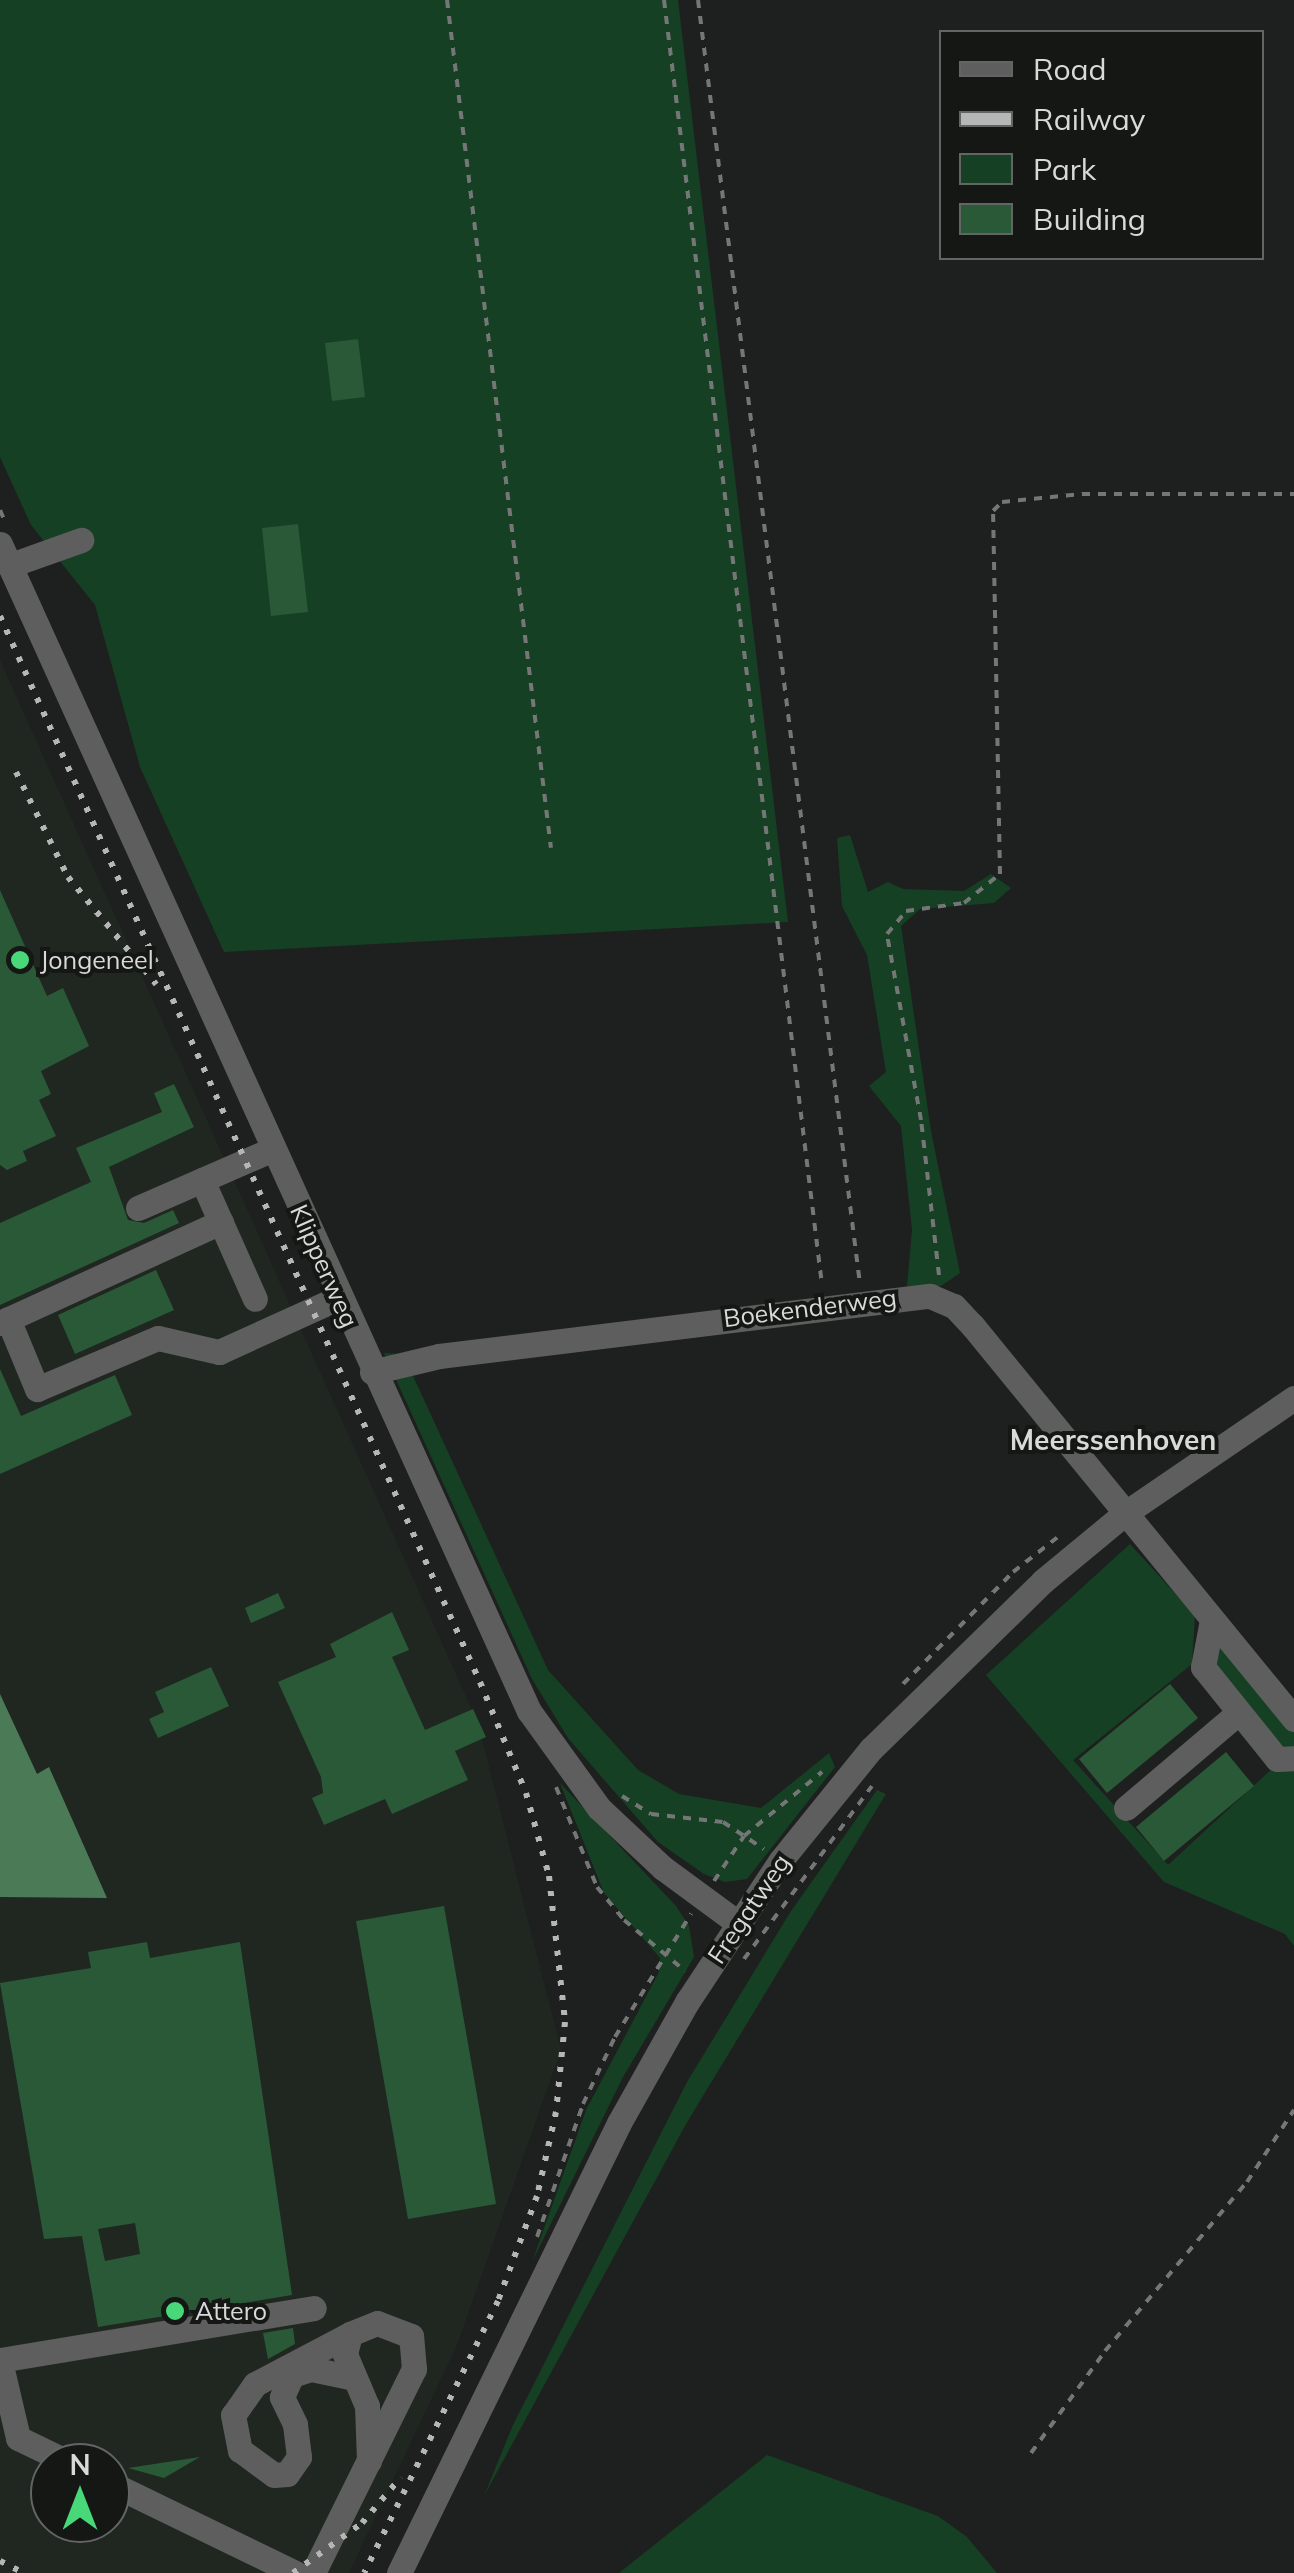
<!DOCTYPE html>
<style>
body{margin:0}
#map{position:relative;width:1294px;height:2573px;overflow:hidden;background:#1d201e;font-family:Mulish,sans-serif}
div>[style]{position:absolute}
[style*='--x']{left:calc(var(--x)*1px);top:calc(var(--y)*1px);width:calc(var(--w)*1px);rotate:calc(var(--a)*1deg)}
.built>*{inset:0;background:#1f2720}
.green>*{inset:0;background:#154023}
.water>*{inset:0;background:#4b7a56}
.building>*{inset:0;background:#2a5937}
.path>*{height:4px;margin-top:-2px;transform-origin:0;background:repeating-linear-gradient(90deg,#757776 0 8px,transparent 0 16px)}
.minor>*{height:25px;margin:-12.5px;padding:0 12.5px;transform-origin:12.5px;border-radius:12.5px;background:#5d5e5d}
.rail>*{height:6px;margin-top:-3px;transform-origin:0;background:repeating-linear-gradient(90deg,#b5b7b6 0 5px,transparent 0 15px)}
.dots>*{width:28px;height:28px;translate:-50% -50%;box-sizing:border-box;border:5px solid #141714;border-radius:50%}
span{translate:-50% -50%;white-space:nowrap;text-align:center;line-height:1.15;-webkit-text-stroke:8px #141714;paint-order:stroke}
.poi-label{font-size:25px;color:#d8dad9}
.left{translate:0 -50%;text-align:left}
.street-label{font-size:25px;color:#d8dad9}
.neighbourhood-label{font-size:28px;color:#d8dad9;font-weight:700}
.legend{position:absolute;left:939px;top:30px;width:325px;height:230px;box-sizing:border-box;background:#141714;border:2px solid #626563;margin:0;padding:12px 18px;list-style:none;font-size:30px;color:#d8dad9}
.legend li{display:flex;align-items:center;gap:20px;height:50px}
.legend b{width:50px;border:2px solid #626563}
.north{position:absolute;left:30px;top:2443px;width:100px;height:100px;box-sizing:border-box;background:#141714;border:2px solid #626563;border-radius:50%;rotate:0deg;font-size:28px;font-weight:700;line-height:40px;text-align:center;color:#d8dad9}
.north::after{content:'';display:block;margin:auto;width:35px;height:45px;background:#48d779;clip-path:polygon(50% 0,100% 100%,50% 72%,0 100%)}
</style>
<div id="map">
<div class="built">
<div style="clip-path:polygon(evenodd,0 660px,478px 1723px,561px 2050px,457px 2345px,349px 2573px,0 2573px,0 660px,50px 2463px,110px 2463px,110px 2523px,50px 2523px,50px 2463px)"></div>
</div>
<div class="green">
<div style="clip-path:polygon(0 0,678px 0,788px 922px,224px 952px,140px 767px,95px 605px,31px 525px,0 457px)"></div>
<div style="clip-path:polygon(850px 835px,868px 892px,888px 882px,903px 889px,964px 891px,991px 874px,1011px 888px,994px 903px,920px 909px,901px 926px,931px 1131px,960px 1273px,941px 1286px,907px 1286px,912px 1230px,901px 1126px,869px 1086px,886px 1072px,867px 955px,842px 906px,837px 838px)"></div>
<div style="clip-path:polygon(384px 1353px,403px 1354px,548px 1670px,638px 1770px,679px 1794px,761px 1808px,829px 1753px,835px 1767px,747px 1879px,725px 1882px,704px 1874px,658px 1842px,568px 1738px,532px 1679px)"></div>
<div style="clip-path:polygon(1130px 1544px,1195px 1615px,1192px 1664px,1073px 1760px,1168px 1865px,1275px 1766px,1294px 1765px,1294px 1946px,1285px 1934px,1164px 1882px,986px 1675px)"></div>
<div style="clip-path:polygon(1216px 1634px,1294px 1731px,1294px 1751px,1286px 1752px,1211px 1659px)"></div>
<div style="clip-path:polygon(560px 1783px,676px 1906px,689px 1926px,694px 1957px,623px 2077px,532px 2262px,586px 2110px,659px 1972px,660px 1958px,604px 1893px)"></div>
<div style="clip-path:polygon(877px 1790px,886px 1794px,686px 2124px,484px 2496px,513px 2425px,687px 2082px,791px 1911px)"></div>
<div style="clip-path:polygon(767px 2455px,938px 2516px,967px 2537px,997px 2573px,619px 2573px)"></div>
</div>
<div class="water">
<div style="clip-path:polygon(0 1694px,37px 1774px,49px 1767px,107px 1898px,0 1897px)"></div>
</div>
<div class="building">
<div style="clip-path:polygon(358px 339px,365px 397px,332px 401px,325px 343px)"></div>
<div style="clip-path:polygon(298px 524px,308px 612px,271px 616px,262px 528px)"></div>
<div style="clip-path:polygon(0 890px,47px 996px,63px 988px,89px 1046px,41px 1071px,51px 1094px,39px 1100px,56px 1136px,23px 1151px,27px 1161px,7px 1170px,0 1165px)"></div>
<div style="clip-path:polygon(174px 1084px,194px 1127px,109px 1167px,128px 1220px,144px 1223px,173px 1210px,179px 1223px,0 1305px,0 1223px,91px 1182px,76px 1148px,162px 1112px,154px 1093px)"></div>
<div style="clip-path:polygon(156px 1270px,174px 1310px,75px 1354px,58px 1315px)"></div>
<div style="clip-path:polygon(0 1369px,21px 1416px,115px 1375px,132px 1415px,0 1474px)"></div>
<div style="clip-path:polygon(278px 1593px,285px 1608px,251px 1623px,245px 1608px)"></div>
<div style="clip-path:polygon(392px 1612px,409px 1650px,392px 1657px,425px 1730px,473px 1709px,486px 1737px,455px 1751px,468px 1780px,392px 1814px,385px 1799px,324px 1825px,312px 1798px,323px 1793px,321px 1777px,278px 1682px,336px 1657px,330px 1644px)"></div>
<div style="clip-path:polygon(211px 1667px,229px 1706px,158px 1738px,149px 1719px,164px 1712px,155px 1692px)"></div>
<div style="clip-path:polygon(1170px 1684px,1198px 1718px,1107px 1793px,1079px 1759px)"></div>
<div style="clip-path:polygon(1226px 1752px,1254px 1786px,1164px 1861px,1136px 1827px)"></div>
<div style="clip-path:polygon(444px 1906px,496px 2204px,408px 2219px,356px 1921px)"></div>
<div style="clip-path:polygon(evenodd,147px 1942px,150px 1958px,240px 1942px,292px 2295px,98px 2327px,82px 2236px,44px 2239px,0 1983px,91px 1968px,88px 1952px,147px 1942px,135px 2223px,140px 2254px,105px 2261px,98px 2229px,135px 2223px)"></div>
<div style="clip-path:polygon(293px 2328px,295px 2344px,268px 2359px,263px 2333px)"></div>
<div style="clip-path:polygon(200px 2457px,164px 2478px,128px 2468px)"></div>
</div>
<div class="path">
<div style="--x:447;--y:0;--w:854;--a:83.01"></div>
<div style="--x:664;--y:0;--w:1295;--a:82.99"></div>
<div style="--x:698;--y:0;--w:1295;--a:82.81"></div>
<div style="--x:0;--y:510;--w:15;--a:67"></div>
<div style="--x:939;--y:1275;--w:156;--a:-96.6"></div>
<div style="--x:921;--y:1120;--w:189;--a:-100.4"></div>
<div style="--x:887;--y:934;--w:30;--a:-50"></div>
<div style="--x:906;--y:911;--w:59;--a:-7.9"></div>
<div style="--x:964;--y:903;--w:46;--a:-38.9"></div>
<div style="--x:1000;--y:874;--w:363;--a:-91.1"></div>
<div style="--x:993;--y:511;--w:13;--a:-45"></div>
<div style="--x:1002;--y:502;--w:80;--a:-5.7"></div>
<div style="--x:1082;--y:494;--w:212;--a:0"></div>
<div style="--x:903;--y:1684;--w:157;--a:-45.5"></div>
<div style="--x:1013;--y:1572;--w:63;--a:-38"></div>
<div style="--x:556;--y:1787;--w:108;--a:67.7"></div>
<div style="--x:597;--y:1887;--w:43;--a:50.7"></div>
<div style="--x:624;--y:1920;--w:80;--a:39.9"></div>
<div style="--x:622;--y:1796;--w:34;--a:32"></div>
<div style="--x:651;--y:1814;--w:72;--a:6.3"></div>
<div style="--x:723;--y:1822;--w:49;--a:33.4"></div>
<div style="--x:714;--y:1881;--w:54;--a:-56.3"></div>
<div style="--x:744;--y:1836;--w:101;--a:-39.4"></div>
<div style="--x:744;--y:1959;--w:215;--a:-53.5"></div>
<div style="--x:537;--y:2237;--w:141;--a:-70.9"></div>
<div style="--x:583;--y:2104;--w:74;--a:-64.5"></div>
<div style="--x:615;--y:2037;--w:145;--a:-58.3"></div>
<div style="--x:1031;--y:2453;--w:126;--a:-54"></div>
<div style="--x:1105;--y:2351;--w:221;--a:-50"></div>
<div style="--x:1247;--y:2182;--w:86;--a:-56.9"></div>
</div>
<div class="minor">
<div style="--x:0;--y:544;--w:1281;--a:65.62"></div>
<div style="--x:529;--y:1711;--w:120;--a:54.2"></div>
<div style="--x:599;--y:1808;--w:88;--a:43.2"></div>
<div style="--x:663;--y:1868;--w:93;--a:36.3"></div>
<div style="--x:22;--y:561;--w:63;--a:-19.6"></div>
<div style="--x:202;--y:1180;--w:130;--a:66"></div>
<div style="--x:138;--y:1208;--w:145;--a:-23.6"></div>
<div style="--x:8;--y:1319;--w:76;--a:67.5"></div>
<div style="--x:37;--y:1389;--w:131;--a:-22.9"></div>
<div style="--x:158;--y:1338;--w:63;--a:12.9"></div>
<div style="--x:219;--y:1352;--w:131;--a:-24.4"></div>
<div style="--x:0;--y:1323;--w:243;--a:-24.6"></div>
<div style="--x:372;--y:1372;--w:69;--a:-13.4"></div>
<div style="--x:439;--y:1356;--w:495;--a:-7"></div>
<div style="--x:930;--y:1296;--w:26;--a:23"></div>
<div style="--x:954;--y:1306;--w:26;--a:47"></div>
<div style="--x:972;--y:1325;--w:509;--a:50.74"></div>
<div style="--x:1212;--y:1620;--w:48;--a:100.8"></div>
<div style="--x:1203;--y:1667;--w:118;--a:51.2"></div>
<div style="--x:1277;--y:1759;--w:17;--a:-3"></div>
<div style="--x:1126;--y:1808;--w:148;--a:-40.3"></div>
<div style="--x:350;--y:2334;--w:107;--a:152.2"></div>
<div style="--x:255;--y:2384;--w:38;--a:125"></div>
<div style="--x:233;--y:2415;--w:36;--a:79"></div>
<div style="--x:240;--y:2450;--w:42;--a:36.3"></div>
<div style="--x:274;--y:2475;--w:13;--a:-4"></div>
<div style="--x:287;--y:2474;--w:21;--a:-55"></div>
<div style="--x:299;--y:2457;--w:33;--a:-97"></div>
<div style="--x:295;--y:2424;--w:30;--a:-116"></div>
<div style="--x:282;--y:2397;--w:24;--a:-66"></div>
<div style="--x:292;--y:2375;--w:20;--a:-18"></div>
<div style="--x:311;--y:2369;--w:44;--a:11.8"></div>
<div style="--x:0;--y:2360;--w:318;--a:-9.4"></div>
<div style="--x:0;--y:2361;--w:79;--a:76.8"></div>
<div style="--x:18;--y:2438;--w:58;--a:25.7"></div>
<div style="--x:110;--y:2483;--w:206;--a:25.9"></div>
<div style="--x:313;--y:2573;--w:228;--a:-63.7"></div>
<div style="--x:414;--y:2369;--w:33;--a:-95"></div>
<div style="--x:411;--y:2336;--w:36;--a:-159"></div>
<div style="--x:377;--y:2323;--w:29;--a:158"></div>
<div style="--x:350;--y:2334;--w:21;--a:104"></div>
<div style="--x:345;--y:2354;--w:56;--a:67.1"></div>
<div style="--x:367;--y:2406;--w:55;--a:87.9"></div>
<div style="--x:399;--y:2573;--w:501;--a:-63.95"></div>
<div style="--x:619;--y:2123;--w:139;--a:-60.7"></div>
<div style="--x:687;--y:2002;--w:170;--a:-56.5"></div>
<div style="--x:781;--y:1860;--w:143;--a:-51"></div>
<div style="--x:871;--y:1749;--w:240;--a:-44.3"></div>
<div style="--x:1043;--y:1581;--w:105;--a:-39.6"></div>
<div style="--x:1124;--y:1514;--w:206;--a:-34.3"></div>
</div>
<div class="rail">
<div style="--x:0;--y:616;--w:1169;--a:65.76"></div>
<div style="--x:480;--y:1682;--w:120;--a:67.5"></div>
<div style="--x:526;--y:1793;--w:86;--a:74.5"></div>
<div style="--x:549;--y:1876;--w:147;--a:83.7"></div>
<div style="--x:565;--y:2022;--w:90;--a:95.7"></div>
<div style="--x:556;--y:2112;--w:86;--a:102.7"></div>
<div style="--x:537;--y:2196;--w:112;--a:110.4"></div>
<div style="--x:498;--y:2301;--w:303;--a:116.2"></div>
<div style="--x:16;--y:772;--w:117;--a:63.7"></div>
<div style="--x:68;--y:877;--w:139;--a:50.6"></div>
<div style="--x:0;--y:2561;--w:27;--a:27"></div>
<div style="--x:293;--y:2573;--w:85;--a:-35.9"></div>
<div style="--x:362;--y:2523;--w:60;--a:-49.7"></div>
</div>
<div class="dots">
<div style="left:20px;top:960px;background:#48d779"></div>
<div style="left:175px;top:2311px;background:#48d779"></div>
</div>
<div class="poi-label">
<span class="left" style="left:40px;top:960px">Jongeneel</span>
<span class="left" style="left:195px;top:2311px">Attero</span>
</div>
<div class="street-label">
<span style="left:324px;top:1266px;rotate:66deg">Klipperweg</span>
<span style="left:810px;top:1308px;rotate:-7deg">Boekenderweg</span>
<span style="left:749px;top:1909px;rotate:-56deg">Fregatweg</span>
</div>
<div class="neighbourhood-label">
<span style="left:1113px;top:1440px">Meerssenhoven</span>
</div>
<ul class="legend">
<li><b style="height:12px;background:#5d5e5d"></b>Road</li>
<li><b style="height:12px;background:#b5b7b6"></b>Railway</li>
<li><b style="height:28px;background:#154023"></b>Park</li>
<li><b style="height:28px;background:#2a5937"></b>Building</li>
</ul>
<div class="north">N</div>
</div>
